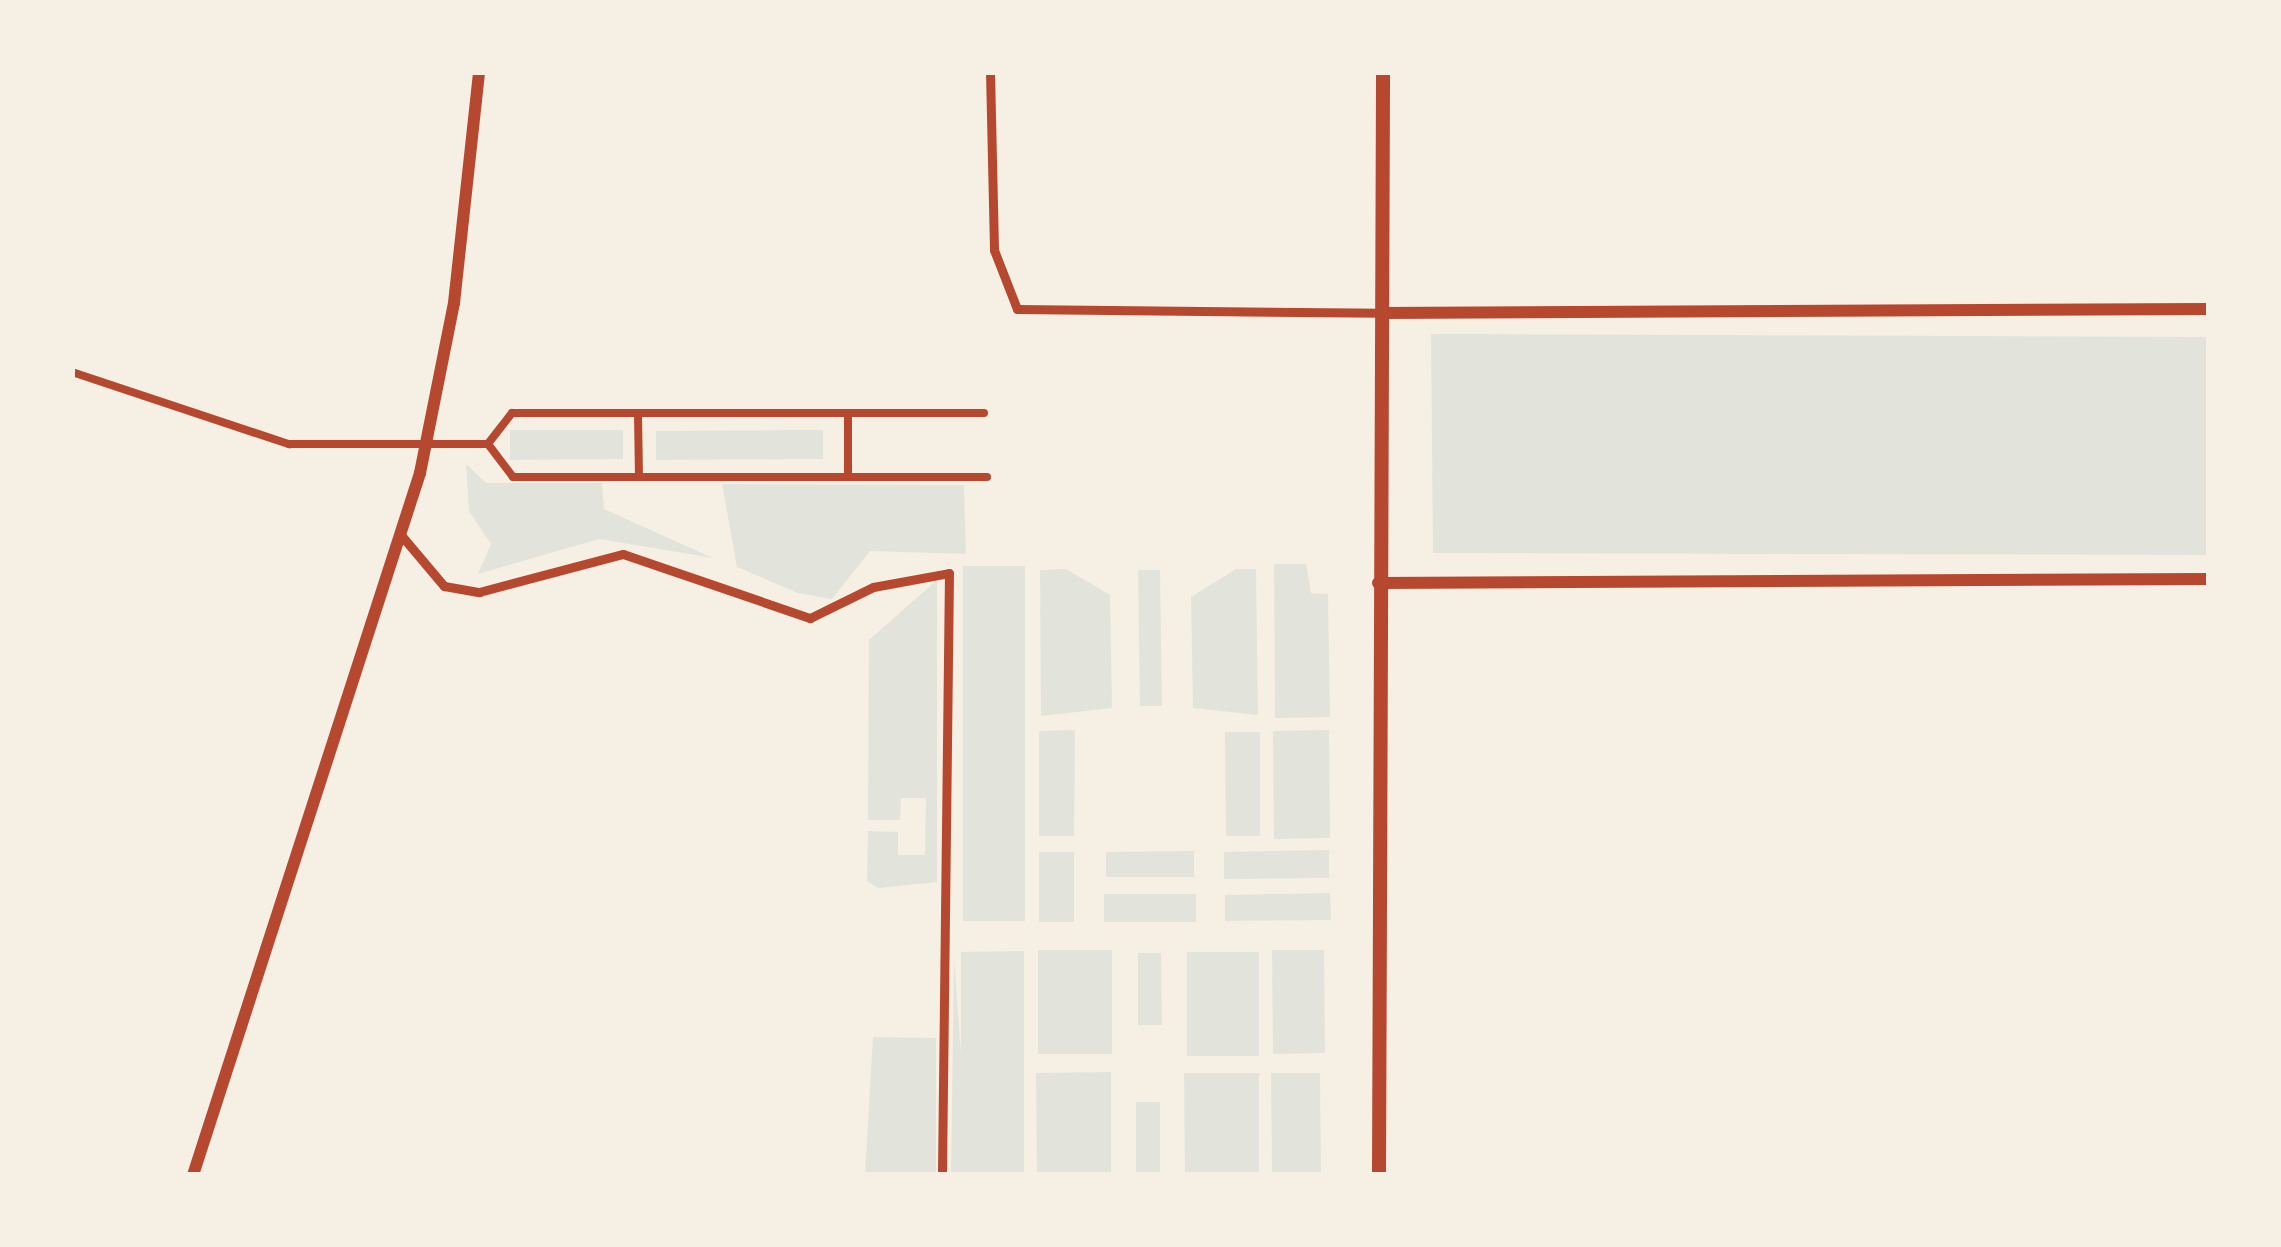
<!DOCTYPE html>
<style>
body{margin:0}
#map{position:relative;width:2281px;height:1247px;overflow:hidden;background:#f6efe4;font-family:"Source Sans 3",sans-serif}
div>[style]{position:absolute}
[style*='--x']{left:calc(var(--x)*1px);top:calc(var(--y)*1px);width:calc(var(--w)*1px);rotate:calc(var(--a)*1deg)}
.green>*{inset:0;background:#e2e4dc}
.pedestrian>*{height:8px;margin:-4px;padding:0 4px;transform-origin:4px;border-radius:4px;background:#b5482f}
.minor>*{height:9px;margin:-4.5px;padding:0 4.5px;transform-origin:4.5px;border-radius:4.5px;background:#b5482f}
.tertiary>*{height:12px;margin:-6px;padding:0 6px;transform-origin:6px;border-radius:6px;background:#b5482f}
.secondary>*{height:14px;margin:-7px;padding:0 7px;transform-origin:7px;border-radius:7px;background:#b5482f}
span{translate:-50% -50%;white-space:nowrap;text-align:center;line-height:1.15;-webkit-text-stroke:9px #f6efe4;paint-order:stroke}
.frame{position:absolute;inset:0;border:75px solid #f6efe4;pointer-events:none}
</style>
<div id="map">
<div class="green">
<div style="clip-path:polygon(1431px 334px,2209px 337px,2209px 555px,1433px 553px)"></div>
<div style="clip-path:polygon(510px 430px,623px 430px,623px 459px,510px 460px)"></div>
<div style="clip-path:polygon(823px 430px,823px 459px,656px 460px,656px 431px)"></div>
<div style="clip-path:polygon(466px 464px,486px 483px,602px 483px,604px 509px,713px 558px,599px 539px,478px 574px,491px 544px,469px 511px)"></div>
<div style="clip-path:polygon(722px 484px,964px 485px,966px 554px,870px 551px,832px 599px,798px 593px,737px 567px)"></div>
<div style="clip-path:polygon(1306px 564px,1311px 593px,1328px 594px,1330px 717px,1275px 718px,1274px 564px)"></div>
<div style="clip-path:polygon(963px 566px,1025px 566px,1025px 921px,963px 921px)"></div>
<div style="clip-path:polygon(1066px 569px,1110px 595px,1112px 708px,1041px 716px,1040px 570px)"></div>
<div style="clip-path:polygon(1236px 569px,1256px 569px,1258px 715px,1193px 708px,1191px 597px)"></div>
<div style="clip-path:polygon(1138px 570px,1160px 570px,1162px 706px,1140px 706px)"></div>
<div style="clip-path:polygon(937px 580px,937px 882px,878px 888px,867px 881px,868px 831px,898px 832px,898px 855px,925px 855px,926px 798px,901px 798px,900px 820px,868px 820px,869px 640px)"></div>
<div style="clip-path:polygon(1075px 730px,1074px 836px,1039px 836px,1039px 731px)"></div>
<div style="clip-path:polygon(1329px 730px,1330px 838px,1274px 839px,1273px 731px)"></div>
<div style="clip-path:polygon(1225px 732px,1260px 732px,1260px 836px,1226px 836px)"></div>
<div style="clip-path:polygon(1329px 850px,1329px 878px,1224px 879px,1224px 852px)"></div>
<div style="clip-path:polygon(1194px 851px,1194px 877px,1106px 877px,1106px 852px)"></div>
<div style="clip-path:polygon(1039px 852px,1074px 852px,1074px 922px,1039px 922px)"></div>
<div style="clip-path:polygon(1330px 893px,1331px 920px,1225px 921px,1225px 895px)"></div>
<div style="clip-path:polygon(1104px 894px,1196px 894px,1196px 922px,1104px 922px)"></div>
<div style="clip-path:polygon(1038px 950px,1112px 950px,1112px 1054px,1038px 1054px)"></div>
<div style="clip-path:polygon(1272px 950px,1324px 950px,1325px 1053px,1273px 1054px)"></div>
<div style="clip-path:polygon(1024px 951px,1024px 1175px,951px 1175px,954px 959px,961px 1054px,961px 952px)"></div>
<div style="clip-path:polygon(1187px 952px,1259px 952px,1259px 1056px,1187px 1056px)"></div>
<div style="clip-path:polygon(1138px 953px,1161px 953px,1162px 1025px,1138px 1025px)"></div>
<div style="clip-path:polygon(873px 1037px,936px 1038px,936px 1175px,865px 1175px)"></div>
<div style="clip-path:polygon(1111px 1072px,1111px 1175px,1037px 1175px,1036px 1073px)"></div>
<div style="clip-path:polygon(1184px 1073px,1259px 1073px,1259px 1175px,1185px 1175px)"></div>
<div style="clip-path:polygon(1271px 1073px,1320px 1073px,1321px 1175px,1272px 1175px)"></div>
<div style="clip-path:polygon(1136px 1102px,1160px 1102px,1160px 1175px,1136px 1175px)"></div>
</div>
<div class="pedestrian">
<div style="--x:72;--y:372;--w:229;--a:18.4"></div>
<div style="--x:289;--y:444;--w:199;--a:0"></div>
<div style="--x:984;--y:413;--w:472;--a:180"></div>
<div style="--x:512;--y:413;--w:39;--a:128"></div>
<div style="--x:488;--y:444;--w:41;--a:52.9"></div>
<div style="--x:513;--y:477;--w:474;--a:0"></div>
<div style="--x:638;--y:414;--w:63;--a:89.1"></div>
<div style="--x:848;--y:477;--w:63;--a:-90"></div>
</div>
<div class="minor">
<div style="--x:990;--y:72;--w:178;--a:88.7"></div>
<div style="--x:994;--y:250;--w:63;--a:68.7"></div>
<div style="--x:1017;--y:309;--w:364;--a:0.6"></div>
<div style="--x:401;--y:535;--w:67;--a:49.9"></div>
<div style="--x:444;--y:586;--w:36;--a:10"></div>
<div style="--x:479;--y:592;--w:149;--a:-14.8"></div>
<div style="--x:623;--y:554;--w:198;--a:18.9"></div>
<div style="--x:810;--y:618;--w:70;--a:-26.2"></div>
<div style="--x:873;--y:587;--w:77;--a:-10.4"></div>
<div style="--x:949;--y:573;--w:602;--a:90.67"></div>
</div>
<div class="tertiary">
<div style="--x:1381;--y:313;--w:828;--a:-0.28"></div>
<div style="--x:1378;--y:583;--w:831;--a:-0.28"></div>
<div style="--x:193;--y:1175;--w:738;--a:-72.08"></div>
<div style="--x:420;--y:473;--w:173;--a:-78.7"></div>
<div style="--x:454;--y:303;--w:232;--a:-83.8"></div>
</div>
<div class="secondary">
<div style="--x:1379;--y:1175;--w:1103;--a:-89.79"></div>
</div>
<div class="frame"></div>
</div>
